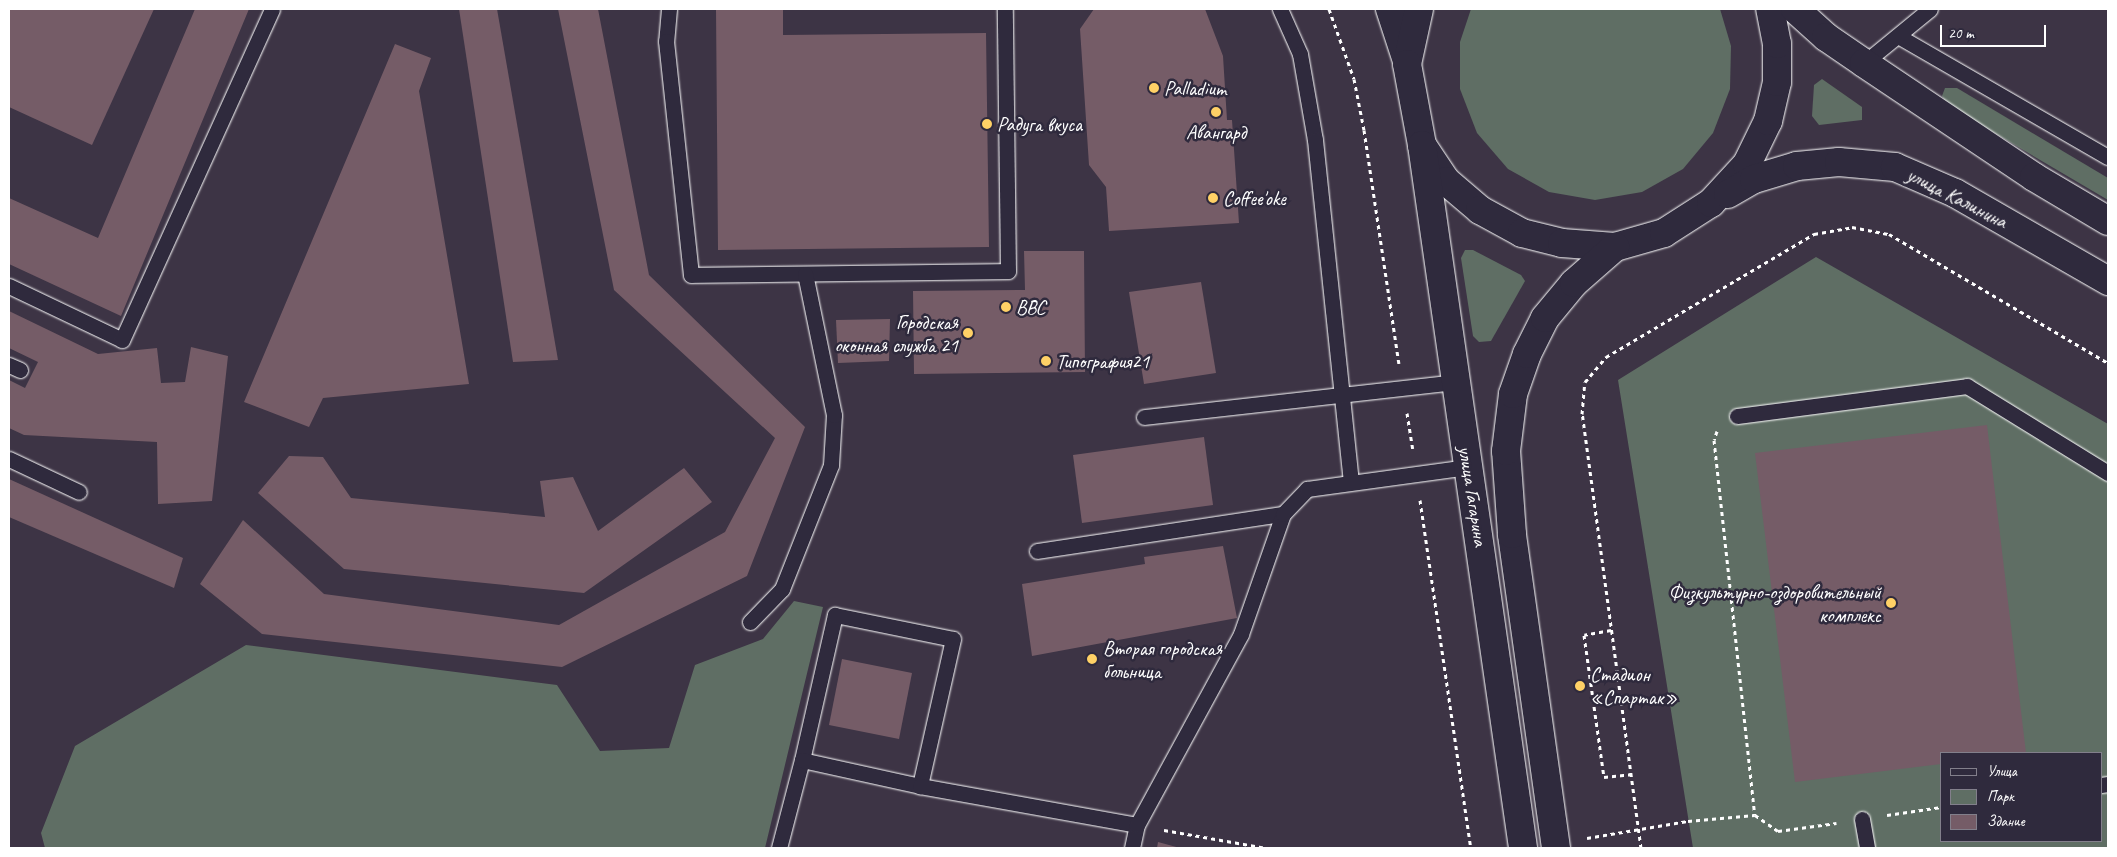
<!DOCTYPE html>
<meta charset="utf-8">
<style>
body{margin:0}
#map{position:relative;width:2117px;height:857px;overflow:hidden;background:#3d3445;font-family:Caveat,sans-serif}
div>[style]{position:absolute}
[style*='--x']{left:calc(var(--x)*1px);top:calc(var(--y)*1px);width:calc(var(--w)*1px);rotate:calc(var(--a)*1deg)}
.green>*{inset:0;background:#5f6e64}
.building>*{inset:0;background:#755c67}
.path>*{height:3px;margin-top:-1.5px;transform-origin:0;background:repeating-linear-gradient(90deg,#fff 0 4px,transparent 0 8px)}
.roads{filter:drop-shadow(0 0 1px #fff) drop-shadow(0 0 1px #fff)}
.service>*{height:15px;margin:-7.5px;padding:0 7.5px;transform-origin:7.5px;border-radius:7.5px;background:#2f2a3d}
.primary>*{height:28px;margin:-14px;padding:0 14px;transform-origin:14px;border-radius:14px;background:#2f2a3d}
.dots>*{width:14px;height:14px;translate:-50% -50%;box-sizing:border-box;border:2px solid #2f2a3d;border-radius:50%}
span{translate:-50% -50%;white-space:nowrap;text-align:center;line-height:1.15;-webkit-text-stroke:5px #2f2a3d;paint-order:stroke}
.poi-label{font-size:20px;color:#fff}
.left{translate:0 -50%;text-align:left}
.right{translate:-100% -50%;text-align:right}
.street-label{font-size:20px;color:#fff}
.frame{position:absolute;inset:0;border:10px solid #fff;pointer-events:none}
.legend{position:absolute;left:1940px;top:752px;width:162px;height:90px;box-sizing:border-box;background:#2f2a3d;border:1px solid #827f8b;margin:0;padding:6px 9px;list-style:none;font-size:15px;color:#fff}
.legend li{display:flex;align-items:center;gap:10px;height:25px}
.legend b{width:25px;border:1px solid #827f8b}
.scale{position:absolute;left:1940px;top:25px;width:106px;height:22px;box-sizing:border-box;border:2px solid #fff;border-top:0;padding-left:6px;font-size:15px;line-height:18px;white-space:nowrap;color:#fff;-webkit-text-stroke:4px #2f2a3d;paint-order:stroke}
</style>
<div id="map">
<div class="green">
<div style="clip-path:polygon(1471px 9px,1720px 9px,1731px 46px,1730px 89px,1713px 133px,1683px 169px,1642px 192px,1595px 200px,1549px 192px,1508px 169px,1477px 133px,1460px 89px,1460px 42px)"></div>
<div style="clip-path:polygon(1822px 79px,1862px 107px,1862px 120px,1819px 125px,1812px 116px,1814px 85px)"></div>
<div style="clip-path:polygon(1945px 88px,1957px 88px,2108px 178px,2108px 200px,1947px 105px,1942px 96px)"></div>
<div style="clip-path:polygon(1465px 250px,1473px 250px,1521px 275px,1525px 281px,1491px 341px,1479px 342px,1473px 336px,1461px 258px)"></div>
<div style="clip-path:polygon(evenodd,1816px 257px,2108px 424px,2108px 848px,1693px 848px,1618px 380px,1816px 257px,1941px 753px,2101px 753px,2101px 841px,1941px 841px,1941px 753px)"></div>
<div style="clip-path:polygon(794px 601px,823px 607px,765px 848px,45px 848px,41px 833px,75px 746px,246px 645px,557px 685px,600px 751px,669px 748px,695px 665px,763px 639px)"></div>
</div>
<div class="building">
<div style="clip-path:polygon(9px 9px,154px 9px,92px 145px,9px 107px)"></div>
<div style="clip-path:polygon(195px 9px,249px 9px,121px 316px,9px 264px,9px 198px,98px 238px)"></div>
<div style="clip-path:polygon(459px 9px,497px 9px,558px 360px,513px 362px)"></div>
<div style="clip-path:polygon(558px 9px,598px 9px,649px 275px,805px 427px,747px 576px,562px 667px,262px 634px,200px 584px,243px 520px,324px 594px,559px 625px,725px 532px,775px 438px,614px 290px)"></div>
<div style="clip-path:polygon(716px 9px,783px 9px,783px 35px,986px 33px,989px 247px,718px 250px)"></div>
<div style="clip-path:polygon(1094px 9px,1205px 9px,1223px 56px,1227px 120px,1232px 120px,1239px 223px,1109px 231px,1106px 187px,1089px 165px,1080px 29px)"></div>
<div style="clip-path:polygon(395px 44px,431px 58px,419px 91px,469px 384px,323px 398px,309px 427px,244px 402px)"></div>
<div style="clip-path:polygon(1024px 251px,1084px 251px,1085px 372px,914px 374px,913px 291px,1025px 290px)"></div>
<div style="clip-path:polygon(1201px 282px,1216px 373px,1144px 384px,1129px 292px)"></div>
<div style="clip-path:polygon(9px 311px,98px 354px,157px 348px,161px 383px,185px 382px,191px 347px,228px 356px,212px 501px,158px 504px,157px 442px,24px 435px,9px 428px,9px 380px,25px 388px,38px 362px,9px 348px)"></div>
<div style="clip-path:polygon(890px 319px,889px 361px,838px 363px,836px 320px)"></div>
<div style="clip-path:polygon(1987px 425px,2026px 753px,1941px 753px,1941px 764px,1795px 782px,1755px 453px)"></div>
<div style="clip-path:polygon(1204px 437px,1213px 505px,1082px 523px,1073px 455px)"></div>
<div style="clip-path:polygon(289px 456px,323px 457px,351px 498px,545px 517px,540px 481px,573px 477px,598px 531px,684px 468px,712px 502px,584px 593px,344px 569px,258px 493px)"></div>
<div style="clip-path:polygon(9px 479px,183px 558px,174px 588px,9px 517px)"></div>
<div style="clip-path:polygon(1223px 546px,1237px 618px,1032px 656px,1022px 584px,1145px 564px,1144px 557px)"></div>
<div style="clip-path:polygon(842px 659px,912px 673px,899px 739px,829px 725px)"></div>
<div style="clip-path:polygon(1158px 842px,1180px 848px,1157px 848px)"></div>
</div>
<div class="path">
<div style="--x:1329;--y:9;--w:74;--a:70.3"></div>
<div style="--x:1354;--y:79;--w:52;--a:78.9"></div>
<div style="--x:1364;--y:130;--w:236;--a:81.5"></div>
<div style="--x:1407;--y:413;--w:36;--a:81"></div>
<div style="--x:1717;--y:431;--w:9;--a:108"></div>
<div style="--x:1714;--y:440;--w:377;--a:83.8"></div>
<div style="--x:1755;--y:815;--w:28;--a:35"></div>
<div style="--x:1778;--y:831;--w:59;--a:-7.9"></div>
<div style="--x:1420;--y:500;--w:352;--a:81.7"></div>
<div style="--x:1611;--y:630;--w:27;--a:170"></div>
<div style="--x:1584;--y:635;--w:143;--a:82"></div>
<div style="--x:1604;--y:777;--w:27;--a:-6"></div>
<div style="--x:1887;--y:815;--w:55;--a:-8.4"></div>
<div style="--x:1164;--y:830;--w:104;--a:10"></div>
<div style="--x:1587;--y:838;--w:102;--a:-9.6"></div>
<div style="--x:1688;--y:821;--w:67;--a:-5.1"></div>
<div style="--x:1641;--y:848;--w:438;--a:-97.7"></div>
<div style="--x:1582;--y:414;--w:32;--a:-85"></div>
<div style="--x:1585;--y:382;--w:33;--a:-50"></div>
<div style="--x:1606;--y:357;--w:242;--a:-30.6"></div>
<div style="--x:1814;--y:234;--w:39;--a:-10"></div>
<div style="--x:1852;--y:227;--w:38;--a:11"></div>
<div style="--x:1889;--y:234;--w:254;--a:30.5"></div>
</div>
<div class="roads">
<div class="service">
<div style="--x:669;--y:9;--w:32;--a:95"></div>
<div style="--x:666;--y:41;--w:235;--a:83.9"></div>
<div style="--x:691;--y:275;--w:317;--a:-0.7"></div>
<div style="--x:1008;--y:271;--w:262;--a:-90.7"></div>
<div style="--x:1280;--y:9;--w:49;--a:66"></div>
<div style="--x:1300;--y:54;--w:87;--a:80.1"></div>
<div style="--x:1315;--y:140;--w:342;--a:84"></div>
<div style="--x:1898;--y:36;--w:242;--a:30"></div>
<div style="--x:1864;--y:63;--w:85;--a:-39.3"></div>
<div style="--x:9;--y:286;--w:125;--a:25.5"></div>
<div style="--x:122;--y:340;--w:363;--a:-65.6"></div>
<div style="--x:9;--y:365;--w:12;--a:24"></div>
<div style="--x:1737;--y:416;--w:232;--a:-7.4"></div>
<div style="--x:1967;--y:386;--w:166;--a:31.7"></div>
<div style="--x:1144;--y:417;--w:314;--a:-6.4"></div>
<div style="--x:9;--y:459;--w:77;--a:25.2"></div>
<div style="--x:1037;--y:551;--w:249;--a:-8.6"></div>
<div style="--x:750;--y:622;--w:46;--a:-45.9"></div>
<div style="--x:782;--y:589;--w:133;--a:-68.4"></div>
<div style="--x:831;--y:465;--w:50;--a:-86.6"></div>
<div style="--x:834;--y:415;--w:144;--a:-101.6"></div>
<div style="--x:802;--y:760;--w:149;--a:-77.2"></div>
<div style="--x:835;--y:615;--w:120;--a:11.5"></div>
<div style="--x:953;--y:639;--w:151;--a:102.7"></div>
<div style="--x:2101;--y:785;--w:7;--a:-8"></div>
<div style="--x:1862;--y:819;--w:29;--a:80"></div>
<div style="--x:779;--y:848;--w:91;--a:-75.4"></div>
<div style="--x:802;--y:760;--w:121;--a:12.4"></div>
<div style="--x:920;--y:786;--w:220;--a:10.2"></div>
<div style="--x:1132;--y:848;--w:24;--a:-78"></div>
<div style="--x:1137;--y:825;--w:217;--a:-61.4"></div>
<div style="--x:1241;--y:634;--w:127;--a:-70.7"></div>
<div style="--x:1283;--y:514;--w:35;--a:-46"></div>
<div style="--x:1307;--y:489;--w:162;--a:-7.8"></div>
</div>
<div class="primary">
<div style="--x:1390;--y:9;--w:52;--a:71.9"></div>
<div style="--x:1419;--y:9;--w:56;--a:102.3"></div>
<div style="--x:1407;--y:64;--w:82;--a:79.5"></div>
<div style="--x:1422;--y:145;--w:43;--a:56.3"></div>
<div style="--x:1446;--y:181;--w:45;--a:40.5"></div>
<div style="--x:1480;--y:210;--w:48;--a:28.7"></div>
<div style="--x:1522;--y:233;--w:41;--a:14"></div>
<div style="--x:1562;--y:243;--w:53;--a:4.3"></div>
<div style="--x:1615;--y:247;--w:51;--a:-15.9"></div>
<div style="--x:1664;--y:233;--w:56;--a:-32.6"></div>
<div style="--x:1711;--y:203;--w:53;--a:-47.3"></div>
<div style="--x:1747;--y:164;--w:48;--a:-64"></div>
<div style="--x:1768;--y:121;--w:40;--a:-77"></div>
<div style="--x:1777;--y:82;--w:38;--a:-90"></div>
<div style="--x:1777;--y:44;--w:36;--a:-101"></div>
<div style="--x:1795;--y:9;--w:42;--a:42.1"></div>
<div style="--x:1826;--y:37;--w:46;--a:34.4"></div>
<div style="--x:1864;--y:63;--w:205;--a:33.8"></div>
<div style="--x:2034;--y:177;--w:86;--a:30.7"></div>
<div style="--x:1422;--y:145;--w:710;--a:81.82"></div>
<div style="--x:1728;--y:194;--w:30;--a:-30"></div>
<div style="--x:1754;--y:179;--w:45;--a:-16.8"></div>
<div style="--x:1797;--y:166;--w:42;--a:-5.4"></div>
<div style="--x:1839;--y:162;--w:56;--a:5.1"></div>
<div style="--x:1895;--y:167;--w:65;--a:23.4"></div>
<div style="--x:1955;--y:193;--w:177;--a:29.9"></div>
<div style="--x:1556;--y:848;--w:317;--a:-98"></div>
<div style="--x:1512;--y:534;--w:83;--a:-94.1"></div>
<div style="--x:1506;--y:451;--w:57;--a:-83"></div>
<div style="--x:1513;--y:394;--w:42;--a:-70.7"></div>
<div style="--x:1527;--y:354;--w:40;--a:-63.4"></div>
<div style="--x:1545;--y:318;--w:45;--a:-50.4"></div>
<div style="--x:1574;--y:283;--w:55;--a:-41.3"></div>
</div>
</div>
<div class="dots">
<div style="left:1154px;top:88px;background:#ffd166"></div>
<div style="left:1216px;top:112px;background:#ffd166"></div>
<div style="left:987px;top:124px;background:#ffd166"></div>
<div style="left:1213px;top:198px;background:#ffd166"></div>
<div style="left:1006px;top:307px;background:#ffd166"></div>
<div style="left:968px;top:333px;background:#ffd166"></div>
<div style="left:1046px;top:361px;background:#ffd166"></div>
<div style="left:1891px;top:603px;background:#ffd166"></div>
<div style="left:1092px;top:659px;background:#ffd166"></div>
<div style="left:1580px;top:686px;background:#ffd166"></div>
</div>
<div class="poi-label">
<span class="left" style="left:1164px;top:88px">Palladium</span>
<span class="left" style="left:997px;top:124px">Радуга вкуса</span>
<span style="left:1216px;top:132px">Авангард</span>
<span class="left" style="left:1223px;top:198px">Coffee'oke</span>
<span class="left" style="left:1016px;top:307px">ВВС</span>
<span class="right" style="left:958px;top:334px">Городская<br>оконная служба 21</span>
<span class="left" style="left:1056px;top:361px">Типография21</span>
<span class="right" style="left:1881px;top:604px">Физкультурно-оздоровительный<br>комплекс</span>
<span class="left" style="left:1103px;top:660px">Вторая городская<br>больница</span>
<span class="left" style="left:1590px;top:686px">Стадион<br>«Спартак»</span>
</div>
<div class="street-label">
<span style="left:1957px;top:198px;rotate:27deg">улица Калинина</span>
<span style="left:1473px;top:496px;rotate:81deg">улица Гагарина</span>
</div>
<div class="frame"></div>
<ul class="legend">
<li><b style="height:6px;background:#2f2a3d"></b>Улица</li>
<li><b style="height:14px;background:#5f6e64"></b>Парк</li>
<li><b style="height:14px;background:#755c67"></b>Здание</li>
</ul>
<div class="scale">20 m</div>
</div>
